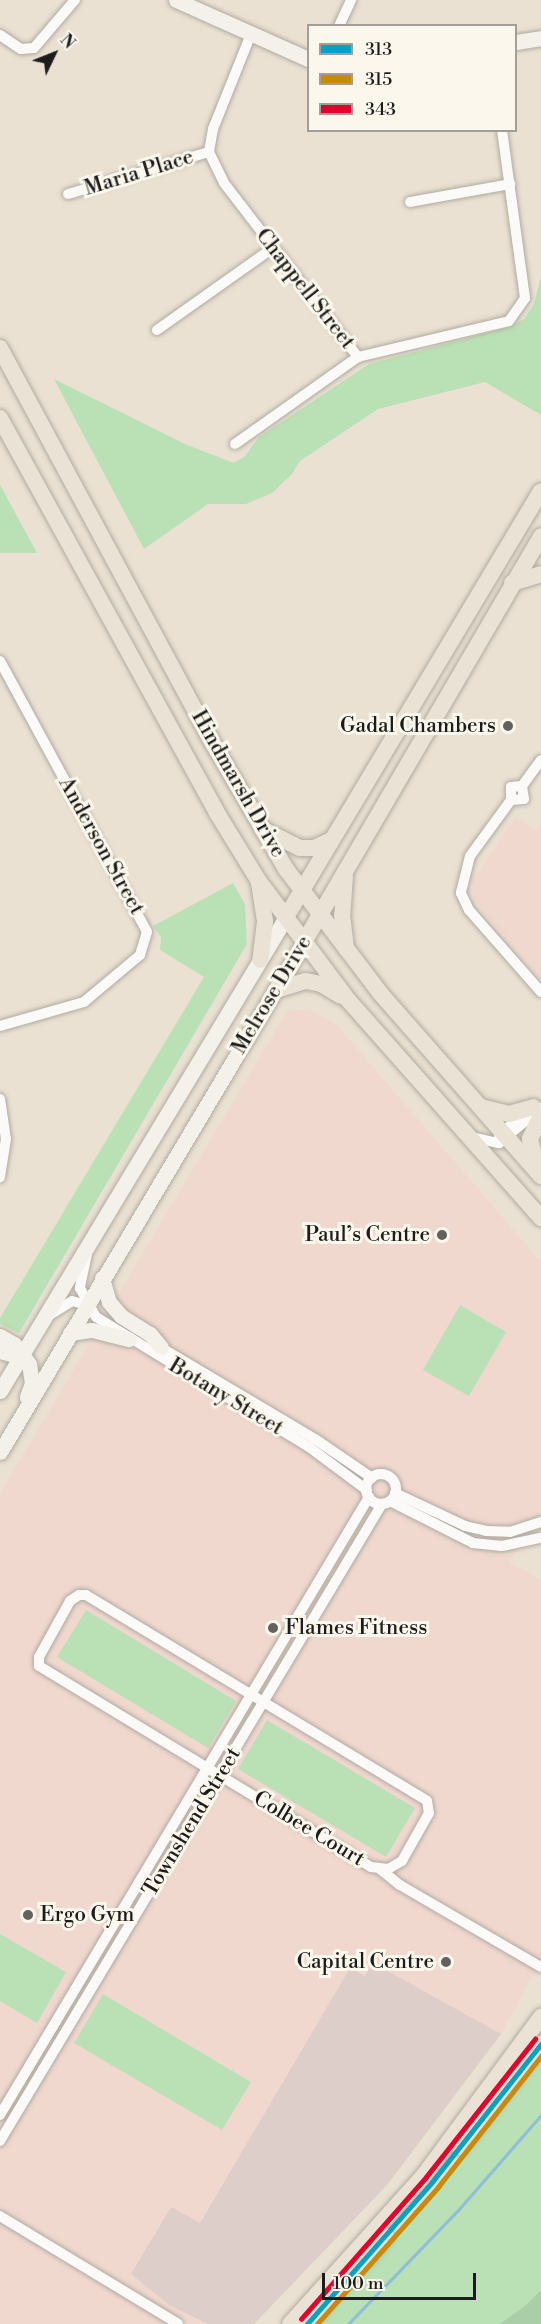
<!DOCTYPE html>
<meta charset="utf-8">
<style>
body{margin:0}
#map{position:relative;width:541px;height:2324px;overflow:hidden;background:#eae1d2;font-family:"Libre Bodoni",serif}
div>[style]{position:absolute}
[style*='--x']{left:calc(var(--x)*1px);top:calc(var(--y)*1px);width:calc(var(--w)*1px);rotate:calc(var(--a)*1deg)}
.built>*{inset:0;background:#f1d8cf}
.industrial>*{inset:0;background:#ddceca}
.green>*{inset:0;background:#bae0b5}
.forest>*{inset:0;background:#aacea7}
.stream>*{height:3px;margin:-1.5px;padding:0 1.5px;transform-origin:1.5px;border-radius:1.5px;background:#8dbfda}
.roads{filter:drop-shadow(0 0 2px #b0aba1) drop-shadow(0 0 2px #b0aba1)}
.street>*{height:10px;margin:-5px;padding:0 5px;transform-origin:5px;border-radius:5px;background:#fcfaf8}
.street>.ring{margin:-5px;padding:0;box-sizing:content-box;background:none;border:10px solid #fcfaf8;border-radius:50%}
.secondary>*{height:15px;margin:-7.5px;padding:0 7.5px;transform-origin:7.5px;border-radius:7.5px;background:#f4f0ea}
.primary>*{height:16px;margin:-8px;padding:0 8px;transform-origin:8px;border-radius:8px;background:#e9e2d5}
.bus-1>*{height:4.5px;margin:-2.25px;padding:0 2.25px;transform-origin:2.25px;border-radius:2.25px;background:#01a2c5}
.bus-2>*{height:4.5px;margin:-2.25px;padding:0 2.25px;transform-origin:2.25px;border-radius:2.25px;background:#cb8a06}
.bus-3>*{height:4.5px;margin:-2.25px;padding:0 2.25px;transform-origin:2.25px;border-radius:2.25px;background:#e4002b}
.dots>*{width:16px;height:16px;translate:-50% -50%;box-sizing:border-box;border:3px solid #fbf7ec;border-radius:50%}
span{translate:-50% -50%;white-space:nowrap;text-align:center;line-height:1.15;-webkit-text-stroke:6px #fbf7ec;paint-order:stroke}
.street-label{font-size:21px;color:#1c1c1c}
.poi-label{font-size:21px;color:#1c1c1c}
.right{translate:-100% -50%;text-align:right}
.left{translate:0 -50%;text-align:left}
.legend{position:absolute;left:307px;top:24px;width:210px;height:108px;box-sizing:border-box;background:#fbf7ec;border:2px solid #a29f99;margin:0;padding:8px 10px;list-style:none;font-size:18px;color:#1c1c1c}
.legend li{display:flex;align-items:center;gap:12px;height:30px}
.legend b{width:30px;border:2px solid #a29f99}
.north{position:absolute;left:24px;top:24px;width:60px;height:60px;-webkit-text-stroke:4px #fbf7ec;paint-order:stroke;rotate:47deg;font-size:16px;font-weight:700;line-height:24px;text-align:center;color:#1c1c1c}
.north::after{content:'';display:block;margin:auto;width:21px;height:27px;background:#1c1c1c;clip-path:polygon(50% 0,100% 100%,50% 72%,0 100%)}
.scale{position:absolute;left:322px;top:2273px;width:154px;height:27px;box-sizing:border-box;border:3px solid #1c1c1c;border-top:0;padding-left:8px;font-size:18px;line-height:21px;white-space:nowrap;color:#1c1c1c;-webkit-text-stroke:4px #fbf7ec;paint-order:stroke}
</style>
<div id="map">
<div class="built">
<div style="clip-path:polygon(515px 817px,536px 831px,541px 823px,541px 980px,474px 900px,472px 881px)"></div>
<div style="clip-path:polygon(308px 1009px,336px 1024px,541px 1262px,541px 1511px,509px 1562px,541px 1580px,541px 1960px,501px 2034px,387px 2185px,254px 2324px,0 2324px,0 1493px,287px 1011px)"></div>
</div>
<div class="industrial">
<div style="clip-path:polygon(373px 1963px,501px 2034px,387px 2185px,254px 2324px,208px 2324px,169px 2305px,131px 2274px,171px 2207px,200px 2223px,350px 1968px,365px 1976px)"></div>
</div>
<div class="green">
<div style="clip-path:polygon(541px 276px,541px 415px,485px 382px,378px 409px,300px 461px,292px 474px,272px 493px,246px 504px,208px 504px,144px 549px,54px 379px,185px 444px,234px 463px,245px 456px,259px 437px,369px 364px,509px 327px,524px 319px,534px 304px)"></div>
<div style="clip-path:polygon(0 485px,37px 553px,0 553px)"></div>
<div style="clip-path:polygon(233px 883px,245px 904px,247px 944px,19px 1333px,0 1324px,0 1318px,204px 977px,160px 950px,161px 937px,153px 926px)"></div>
<div style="clip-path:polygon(460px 1305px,506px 1332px,469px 1396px,423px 1370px)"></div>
<div style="clip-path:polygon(86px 1610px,236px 1701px,208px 1748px,57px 1657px)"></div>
<div style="clip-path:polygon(267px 1720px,415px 1808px,386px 1857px,238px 1769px)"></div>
<div style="clip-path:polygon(0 1934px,66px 1972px,37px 2023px,0 2001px)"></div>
<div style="clip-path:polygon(103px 1994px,251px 2082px,222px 2130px,74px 2043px)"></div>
<div style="clip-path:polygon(541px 2062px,541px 2324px,317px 2324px,415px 2214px)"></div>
</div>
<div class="forest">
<div style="clip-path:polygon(541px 2290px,541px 2324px,500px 2324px,526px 2305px)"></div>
</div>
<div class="stream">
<div style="--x:348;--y:2324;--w:160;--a:-46"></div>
<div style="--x:459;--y:2209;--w:125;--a:-48.9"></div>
</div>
<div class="roads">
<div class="street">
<div style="--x:339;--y:26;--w:29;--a:-65"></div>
<div style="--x:251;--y:34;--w:102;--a:111.8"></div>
<div style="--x:213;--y:129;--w:23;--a:100"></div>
<div style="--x:209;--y:152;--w:34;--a:64"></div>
<div style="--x:224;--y:183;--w:220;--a:52.4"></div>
<div style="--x:358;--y:357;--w:155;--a:-13.4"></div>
<div style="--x:509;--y:321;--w:28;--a:-55"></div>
<div style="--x:525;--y:298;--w:170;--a:-97.8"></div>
<div style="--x:0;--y:35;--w:25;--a:34"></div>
<div style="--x:21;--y:49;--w:13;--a:-4"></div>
<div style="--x:34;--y:48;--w:63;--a:-49.5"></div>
<div style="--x:68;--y:194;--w:147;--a:-16.6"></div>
<div style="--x:410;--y:202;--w:102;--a:-10.2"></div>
<div style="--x:157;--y:330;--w:142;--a:-35.3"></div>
<div style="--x:235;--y:444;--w:151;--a:-35.3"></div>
<div style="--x:0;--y:661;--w:308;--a:61.5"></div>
<div style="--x:147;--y:932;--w:24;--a:107"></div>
<div style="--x:140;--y:955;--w:73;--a:140"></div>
<div style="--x:84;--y:1002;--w:87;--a:164.1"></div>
<div style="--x:522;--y:786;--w:32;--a:-54"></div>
<div style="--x:511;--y:800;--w:69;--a:126.2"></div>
<div style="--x:470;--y:856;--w:38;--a:104"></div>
<div style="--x:461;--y:893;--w:19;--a:65"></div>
<div style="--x:469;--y:910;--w:109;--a:48.7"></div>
<div style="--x:511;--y:800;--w:13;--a:-4"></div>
<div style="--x:524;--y:799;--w:13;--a:-99"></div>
<div style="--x:511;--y:800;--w:13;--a:-90"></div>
<div style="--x:511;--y:787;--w:11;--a:-5"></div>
<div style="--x:0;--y:1099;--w:40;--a:81.5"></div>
<div style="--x:6;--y:1139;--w:39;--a:99"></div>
<div style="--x:499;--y:1135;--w:35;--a:-40"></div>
<div style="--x:472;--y:1137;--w:28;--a:13"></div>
<div style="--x:499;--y:1143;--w:55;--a:-39.8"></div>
<div style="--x:87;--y:1254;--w:35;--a:102"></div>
<div style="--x:80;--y:1288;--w:33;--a:61"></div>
<div style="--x:96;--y:1317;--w:250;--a:31.4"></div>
<div style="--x:309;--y:1447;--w:72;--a:36.6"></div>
<div style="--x:48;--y:1316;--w:28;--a:-32"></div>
<div style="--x:72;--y:1301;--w:16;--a:15"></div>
<div style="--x:155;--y:1344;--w:186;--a:30.7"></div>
<div style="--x:315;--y:1439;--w:69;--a:34.4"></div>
<div class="ring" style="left:366px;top:1474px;width:20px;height:20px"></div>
<div style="--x:395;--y:1493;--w:77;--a:25.2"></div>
<div style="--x:465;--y:1526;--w:22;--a:13"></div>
<div style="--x:486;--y:1531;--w:24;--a:2"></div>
<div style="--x:510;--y:1532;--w:33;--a:-18"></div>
<div style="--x:390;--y:1501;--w:93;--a:26.8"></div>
<div style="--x:473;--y:1543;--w:29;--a:6"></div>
<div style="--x:502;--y:1546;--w:40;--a:-12"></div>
<div style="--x:79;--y:1595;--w:7;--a:0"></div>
<div style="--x:86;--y:1595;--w:398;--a:31.1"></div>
<div style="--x:427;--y:1801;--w:12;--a:81"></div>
<div style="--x:429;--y:1813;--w:55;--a:119.4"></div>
<div style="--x:402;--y:1861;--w:16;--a:150"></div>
<div style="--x:388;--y:1869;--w:17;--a:-173"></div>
<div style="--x:371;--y:1867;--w:388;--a:-148.8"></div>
<div style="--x:39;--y:1666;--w:9;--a:-90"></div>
<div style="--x:39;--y:1657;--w:64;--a:-61"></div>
<div style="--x:70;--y:1601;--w:11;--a:-34"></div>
<div style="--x:380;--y:1869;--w:26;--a:39"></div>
<div style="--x:400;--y:1885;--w:163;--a:30.2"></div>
<div style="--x:0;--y:2115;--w:720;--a:-59.16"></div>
<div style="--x:0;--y:2141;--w:743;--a:-59.05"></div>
<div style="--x:0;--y:2216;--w:208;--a:31.2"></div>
</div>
<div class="secondary">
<div style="--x:176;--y:0;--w:145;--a:24.1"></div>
<div style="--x:516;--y:42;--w:25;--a:-9"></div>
<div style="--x:102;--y:1278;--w:25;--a:74"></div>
<div style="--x:109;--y:1302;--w:18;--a:49"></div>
<div style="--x:121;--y:1316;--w:34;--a:32"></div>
<div style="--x:150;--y:1334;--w:17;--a:50"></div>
<div style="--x:70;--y:1333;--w:22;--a:-8"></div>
<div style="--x:92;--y:1330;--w:38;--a:14"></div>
<div style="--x:0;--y:1336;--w:16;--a:30"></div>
<div style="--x:14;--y:1344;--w:25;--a:53"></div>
<div style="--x:29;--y:1364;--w:19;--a:81"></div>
<div style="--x:32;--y:1383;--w:15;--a:110"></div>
<div style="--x:0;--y:1351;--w:22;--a:16"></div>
<div style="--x:0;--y:1391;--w:554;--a:-58.89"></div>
<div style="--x:0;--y:1452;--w:594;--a:-59.2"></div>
</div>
<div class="primary">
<div style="--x:0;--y:348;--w:439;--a:61.7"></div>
<div style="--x:208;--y:735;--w:155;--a:59.8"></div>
<div style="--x:286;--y:869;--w:156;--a:52.8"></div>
<div style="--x:380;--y:993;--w:244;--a:48.7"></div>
<div style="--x:0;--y:418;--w:451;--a:61.2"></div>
<div style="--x:217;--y:813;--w:79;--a:58.5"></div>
<div style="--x:258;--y:880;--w:151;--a:53.1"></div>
<div style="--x:349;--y:1001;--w:290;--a:48.5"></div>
<div style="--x:512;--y:583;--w:30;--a:-17"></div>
<div style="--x:262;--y:829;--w:42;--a:26.6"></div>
<div style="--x:300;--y:848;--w:14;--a:0"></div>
<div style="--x:314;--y:848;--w:19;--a:-25"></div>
<div style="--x:345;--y:876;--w:39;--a:94"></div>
<div style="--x:342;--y:915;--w:34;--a:83"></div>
<div style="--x:259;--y:883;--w:39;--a:81"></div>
<div style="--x:265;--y:922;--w:38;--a:97"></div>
<div style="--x:286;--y:917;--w:496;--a:-59.1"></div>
<div style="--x:304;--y:942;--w:470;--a:-59.7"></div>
<div style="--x:276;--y:990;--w:31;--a:-17"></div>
<div style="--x:306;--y:981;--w:15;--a:11"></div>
<div style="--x:321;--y:984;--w:23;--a:31"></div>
<div style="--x:481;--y:1107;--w:29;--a:14"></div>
<div style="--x:509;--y:1114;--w:25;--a:-16"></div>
<div style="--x:536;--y:1165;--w:27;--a:-103"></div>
<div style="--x:530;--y:1139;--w:26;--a:-65"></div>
<div style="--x:460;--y:2147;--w:131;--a:-51.8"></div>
<div style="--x:290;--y:2324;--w:200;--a:-48"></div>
<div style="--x:424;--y:2175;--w:197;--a:-53.5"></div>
<div style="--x:307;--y:2324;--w:118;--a:-48.1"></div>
</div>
</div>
<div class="bus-1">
<div style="--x:307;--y:2324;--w:189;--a:-48.6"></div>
<div style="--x:432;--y:2182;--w:176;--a:-51.7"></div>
</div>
<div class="bus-2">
<div style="--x:317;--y:2324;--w:183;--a:-48.5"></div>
<div style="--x:438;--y:2187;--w:167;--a:-51.8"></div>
</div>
<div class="bus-3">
<div style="--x:301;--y:2319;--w:189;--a:-48.6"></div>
<div style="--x:426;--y:2177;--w:176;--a:-51.7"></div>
</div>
<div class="dots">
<div style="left:508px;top:726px;background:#64615c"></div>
<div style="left:442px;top:1235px;background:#64615c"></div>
<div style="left:273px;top:1628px;background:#64615c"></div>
<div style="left:28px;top:1915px;background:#64615c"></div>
<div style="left:446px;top:1962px;background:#64615c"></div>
</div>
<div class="street-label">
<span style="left:139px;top:173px;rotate:-17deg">Maria Place</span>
<span style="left:305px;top:289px;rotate:52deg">Chappell Street</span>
<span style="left:238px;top:784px;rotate:60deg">Hindmarsh Drive</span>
<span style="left:101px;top:846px;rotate:61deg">Anderson Street</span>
<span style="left:272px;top:995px;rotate:-59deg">Melrose Drive</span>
<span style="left:226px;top:1397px;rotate:31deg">Botany Street</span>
<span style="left:192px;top:1822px;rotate:-59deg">Townshend Street</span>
<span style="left:309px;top:1829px;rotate:31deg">Colbee Court</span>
</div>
<div class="poi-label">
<span class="right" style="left:496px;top:726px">Gadal Chambers</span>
<span class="right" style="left:430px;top:1235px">Paul’s Centre</span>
<span class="left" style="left:285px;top:1628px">Flames Fitness</span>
<span class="left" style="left:40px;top:1915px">Ergo Gym</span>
<span class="right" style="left:434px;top:1962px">Capital Centre</span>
</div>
<ul class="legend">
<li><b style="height:8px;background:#01a2c5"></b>313</li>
<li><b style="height:8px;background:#cb8a06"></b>315</li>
<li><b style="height:8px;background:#e4002b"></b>343</li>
</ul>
<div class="north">N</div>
<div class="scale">100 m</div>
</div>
